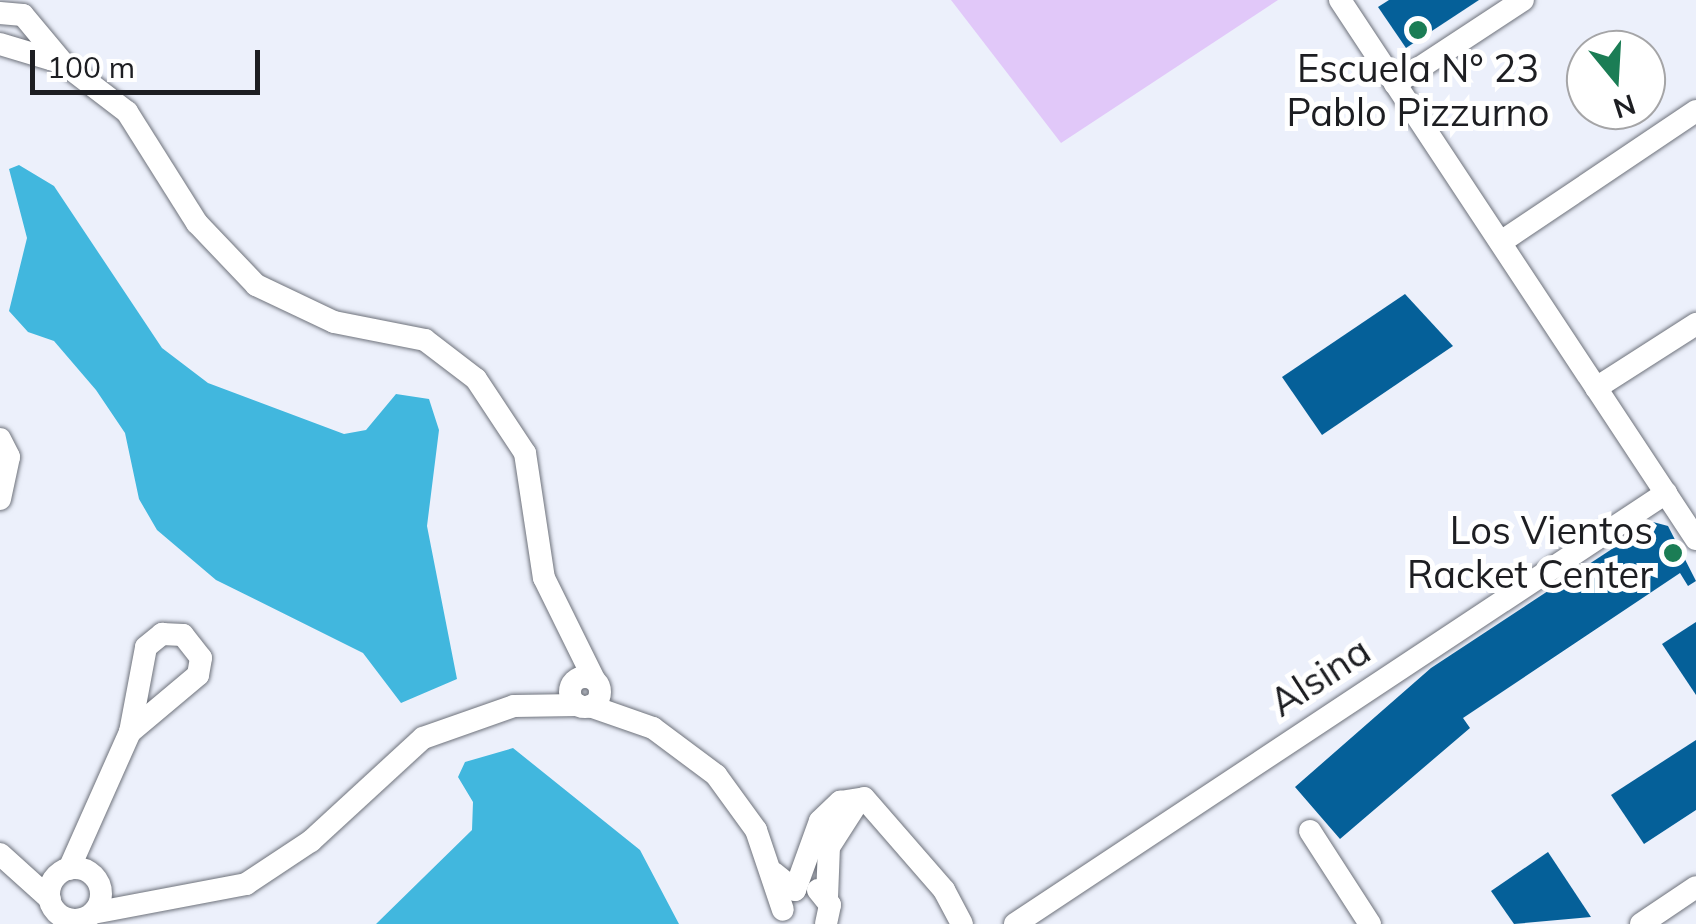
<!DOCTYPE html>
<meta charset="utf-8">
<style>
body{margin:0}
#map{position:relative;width:1696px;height:924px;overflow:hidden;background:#ecf0fb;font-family:Mulish,sans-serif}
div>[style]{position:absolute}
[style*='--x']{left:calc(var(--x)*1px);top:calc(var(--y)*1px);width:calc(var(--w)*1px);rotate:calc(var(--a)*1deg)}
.green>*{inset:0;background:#e1c8f9}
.water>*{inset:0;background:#41b7de}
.building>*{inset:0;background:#056099}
.roads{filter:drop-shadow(0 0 2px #6e727b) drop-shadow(0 0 2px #6e727b)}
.minor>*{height:22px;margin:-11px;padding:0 11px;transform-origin:11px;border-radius:11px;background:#fff}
.minor>.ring{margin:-11px;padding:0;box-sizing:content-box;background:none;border:22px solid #fff;border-radius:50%}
.dots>*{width:28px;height:28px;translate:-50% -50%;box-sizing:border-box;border:5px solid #fff;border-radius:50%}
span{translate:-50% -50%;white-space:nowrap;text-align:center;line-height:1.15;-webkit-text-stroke:10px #fff;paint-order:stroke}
.poi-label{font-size:38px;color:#1d1e22}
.right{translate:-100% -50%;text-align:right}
.street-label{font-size:38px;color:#1d1e22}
.north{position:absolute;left:1566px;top:30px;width:100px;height:100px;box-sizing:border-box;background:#fff;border:2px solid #a5a5a7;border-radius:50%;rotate:162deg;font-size:28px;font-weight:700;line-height:40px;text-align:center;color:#1d1e22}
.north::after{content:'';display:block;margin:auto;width:35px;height:45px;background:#1b7d55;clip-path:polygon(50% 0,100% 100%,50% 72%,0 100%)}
.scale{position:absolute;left:30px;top:50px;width:230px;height:45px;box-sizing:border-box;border:5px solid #1d1e22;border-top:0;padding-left:12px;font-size:30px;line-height:35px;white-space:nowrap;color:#1d1e22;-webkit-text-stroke:8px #fff;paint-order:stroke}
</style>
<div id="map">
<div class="green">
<div style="clip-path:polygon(951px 0,1278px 0,1061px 143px)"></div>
</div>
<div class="water">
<div style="clip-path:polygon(19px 165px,54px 186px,162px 348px,208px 383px,344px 434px,366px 430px,396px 394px,429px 399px,439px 430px,427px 526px,457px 679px,401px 703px,363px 653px,216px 580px,157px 530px,139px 499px,125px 433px,96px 390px,54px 341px,28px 332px,9px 311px,27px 238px,9px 169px)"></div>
<div style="clip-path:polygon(513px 748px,640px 850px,679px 924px,376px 924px,472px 830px,473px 802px,458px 777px,465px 762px)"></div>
</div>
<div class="building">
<div style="clip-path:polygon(1389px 0,1479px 0,1406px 48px,1378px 7px)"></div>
<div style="clip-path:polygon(1405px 294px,1453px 346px,1322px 435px,1282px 377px)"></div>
<div style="clip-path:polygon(1653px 522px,1668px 526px,1696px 581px,1688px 586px,1680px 573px,1463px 718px,1470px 728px,1340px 839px,1295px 787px,1431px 668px)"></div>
<div style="clip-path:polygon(1696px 622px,1696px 695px,1662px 644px)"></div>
<div style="clip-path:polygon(1696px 740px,1696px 810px,1644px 844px,1611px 795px)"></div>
<div style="clip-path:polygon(1548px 852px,1591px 917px,1514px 924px,1491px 891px)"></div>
</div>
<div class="roads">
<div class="minor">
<div style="--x:1340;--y:0;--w:646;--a:56.56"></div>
<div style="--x:0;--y:13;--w:23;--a:5"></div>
<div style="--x:23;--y:15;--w:62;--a:50.2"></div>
<div style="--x:63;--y:63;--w:81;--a:37.4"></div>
<div style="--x:127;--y:112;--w:131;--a:57.8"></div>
<div style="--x:197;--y:223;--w:86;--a:46.4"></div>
<div style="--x:256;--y:285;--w:86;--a:25.4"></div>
<div style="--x:334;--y:322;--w:93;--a:11.2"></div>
<div style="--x:425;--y:340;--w:64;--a:37.4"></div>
<div style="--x:476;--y:379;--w:89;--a:56.5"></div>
<div style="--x:525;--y:453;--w:126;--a:81.4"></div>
<div style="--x:544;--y:578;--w:113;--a:63.7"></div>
<div style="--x:0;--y:44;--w:66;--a:16.8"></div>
<div style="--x:1395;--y:84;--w:153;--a:-33.3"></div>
<div style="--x:1501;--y:242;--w:235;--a:-33.9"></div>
<div style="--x:1596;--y:388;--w:119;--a:-32.6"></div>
<div style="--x:0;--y:439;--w:20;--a:63"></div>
<div style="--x:9;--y:457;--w:43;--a:102.1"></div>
<div class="ring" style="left:570px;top:677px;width:8px;height:8px"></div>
<div style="--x:590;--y:706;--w:67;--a:19.2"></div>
<div style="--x:653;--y:728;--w:79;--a:36.7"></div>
<div style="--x:716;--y:775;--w:68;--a:54"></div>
<div style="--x:756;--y:830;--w:84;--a:71.4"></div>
<div style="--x:1310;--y:831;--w:111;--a:57.2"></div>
<div style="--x:0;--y:854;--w:67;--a:42"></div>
<div class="ring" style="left:49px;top:868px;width:30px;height:30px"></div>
<div style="--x:69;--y:869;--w:150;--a:-66"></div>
<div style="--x:130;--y:732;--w:86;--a:-79.3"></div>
<div style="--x:146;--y:647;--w:21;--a:-39"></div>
<div style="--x:162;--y:634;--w:21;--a:3"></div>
<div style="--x:183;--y:635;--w:29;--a:52"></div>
<div style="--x:201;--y:658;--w:17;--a:100"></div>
<div style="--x:198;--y:675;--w:89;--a:140"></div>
<div style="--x:774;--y:873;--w:27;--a:39"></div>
<div style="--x:795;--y:890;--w:73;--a:-70.1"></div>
<div style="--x:820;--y:821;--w:28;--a:-44"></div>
<div style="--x:840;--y:802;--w:24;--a:-9"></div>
<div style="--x:864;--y:798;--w:122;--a:49"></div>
<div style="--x:944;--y:890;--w:38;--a:62"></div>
<div style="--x:818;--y:890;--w:19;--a:51"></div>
<div style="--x:830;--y:905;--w:19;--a:102"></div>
<div style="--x:827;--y:898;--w:51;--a:-87.8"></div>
<div style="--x:829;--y:847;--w:46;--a:-57.3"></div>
<div style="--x:93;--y:913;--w:156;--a:-10.7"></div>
<div style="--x:246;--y:884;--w:78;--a:-33.5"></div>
<div style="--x:311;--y:841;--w:152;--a:-42.6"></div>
<div style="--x:423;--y:738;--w:96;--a:-19.4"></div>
<div style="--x:514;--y:706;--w:64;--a:-0.9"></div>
<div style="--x:1015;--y:924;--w:781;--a:-33.51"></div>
<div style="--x:1641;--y:924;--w:66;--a:-33.9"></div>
</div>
</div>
<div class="dots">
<div style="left:1418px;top:30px;background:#1b7d55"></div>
<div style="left:1673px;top:553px;background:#1b7d55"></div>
</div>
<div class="poi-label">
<span style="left:1418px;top:91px">Escuela N° 23<br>Pablo Pizzurno</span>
<span class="right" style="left:1653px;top:553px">Los Vientos<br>Racket Center</span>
</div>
<div class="street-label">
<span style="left:1320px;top:677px;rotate:-33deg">Alsina</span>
</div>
<div class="north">N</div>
<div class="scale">100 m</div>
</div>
